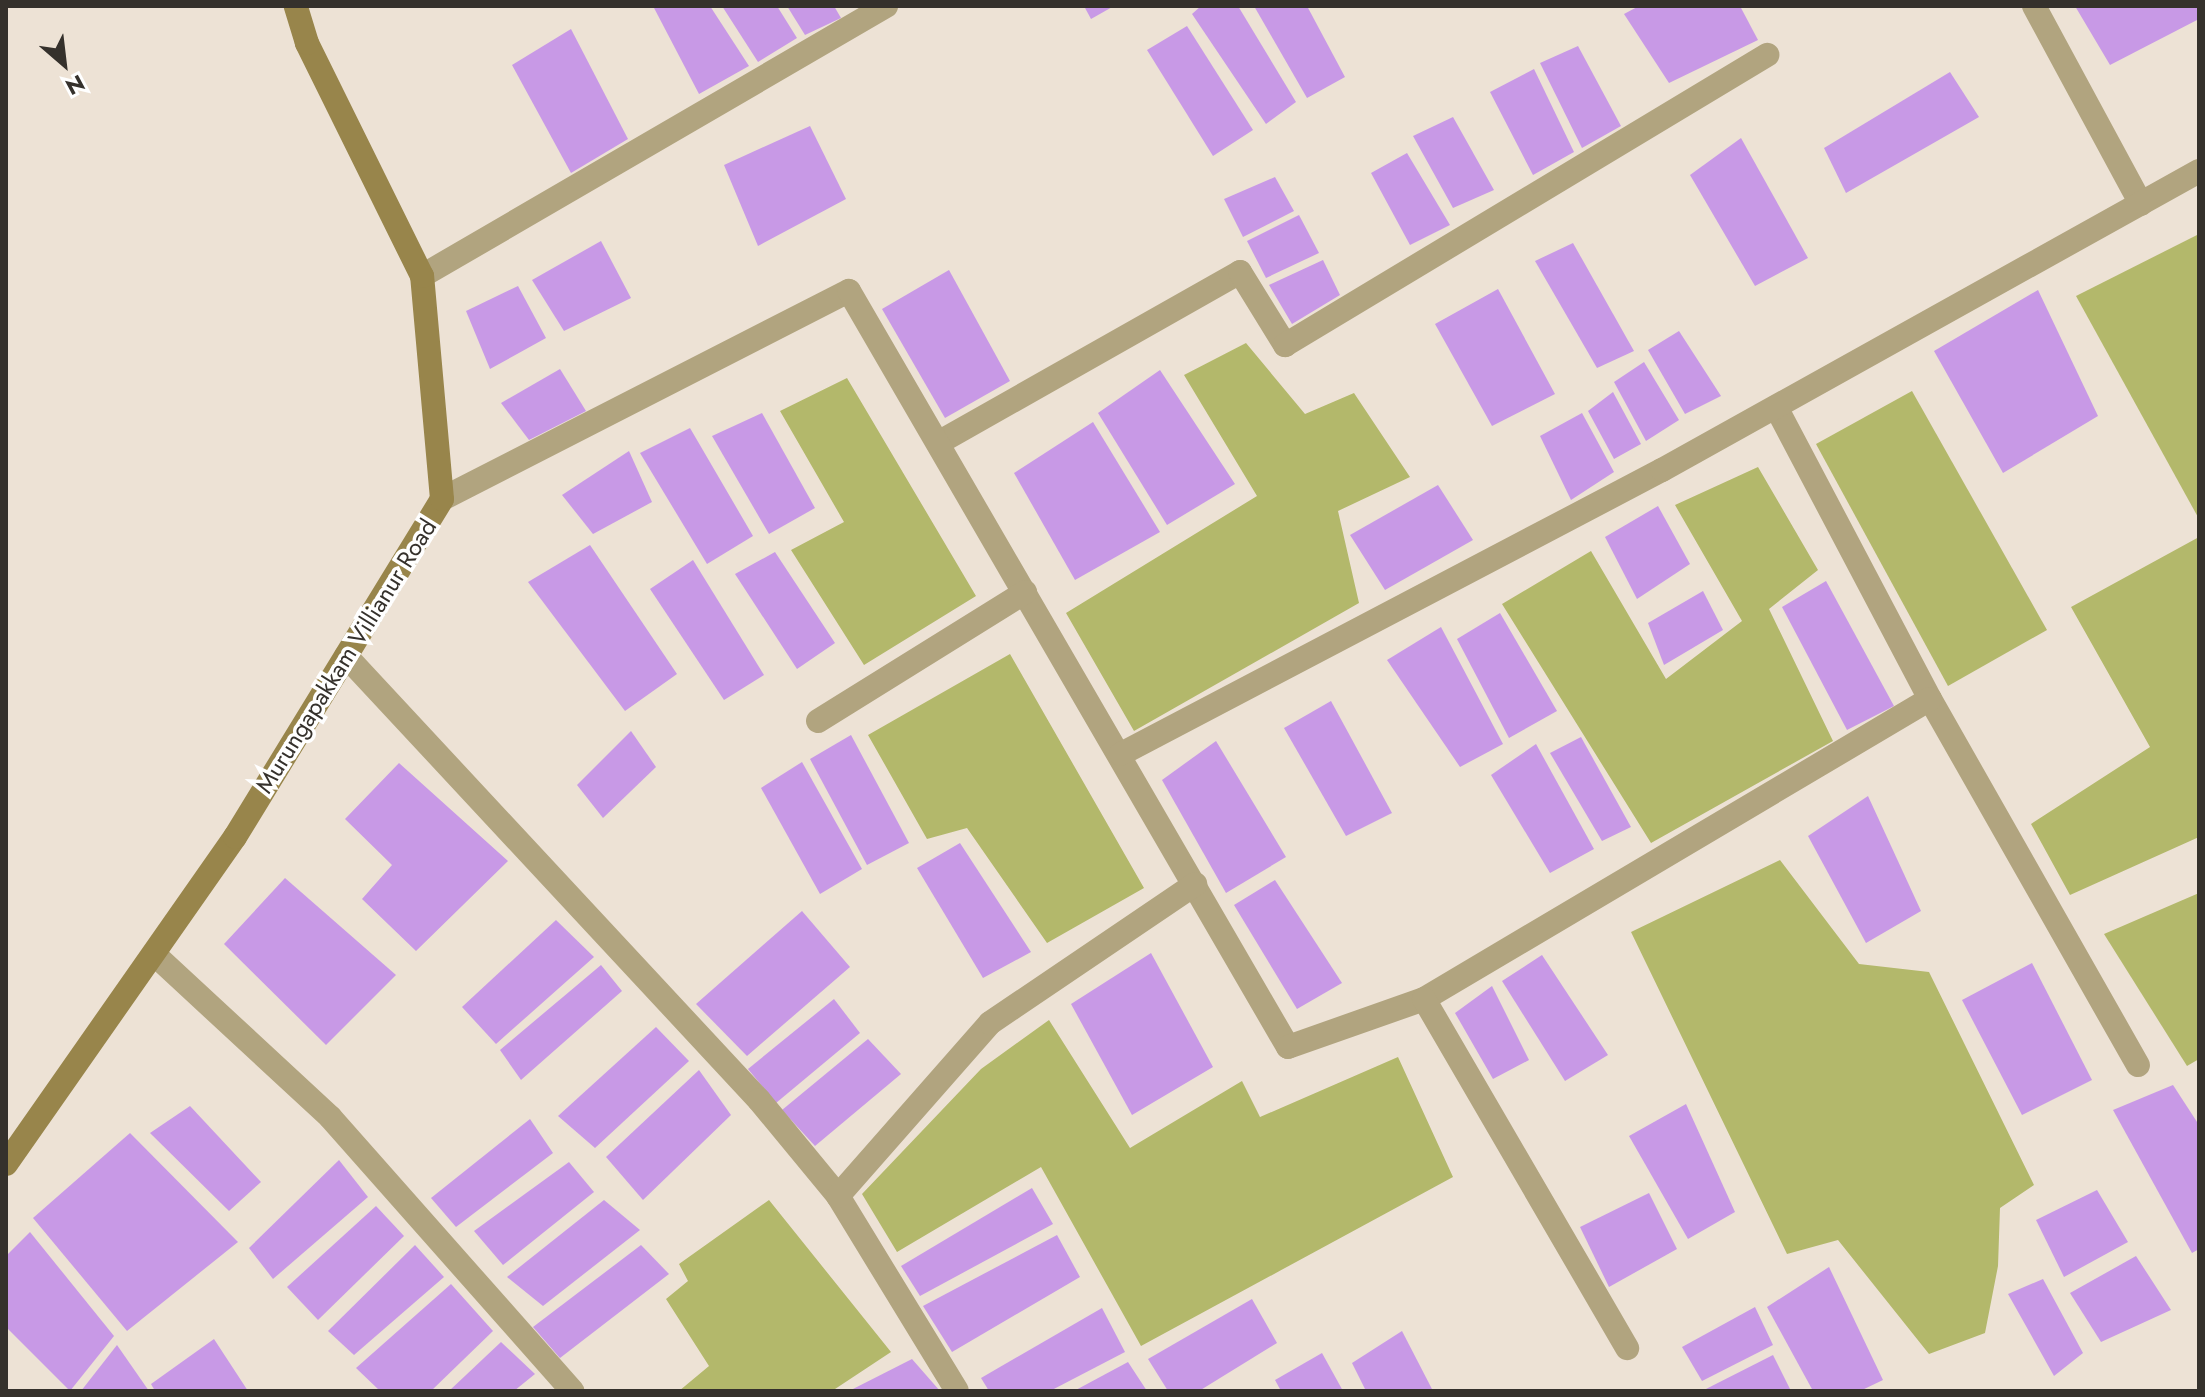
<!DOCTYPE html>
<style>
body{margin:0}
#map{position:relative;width:2205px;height:1397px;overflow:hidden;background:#ede2d5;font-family:Jost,sans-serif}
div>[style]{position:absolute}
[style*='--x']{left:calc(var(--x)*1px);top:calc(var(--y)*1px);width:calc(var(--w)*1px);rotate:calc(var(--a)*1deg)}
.green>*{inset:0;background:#b3b86b}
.building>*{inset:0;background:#c899e6}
.street>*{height:24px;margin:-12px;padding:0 12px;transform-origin:12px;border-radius:12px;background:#b1a47f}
.secondary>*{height:24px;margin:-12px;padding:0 12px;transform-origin:12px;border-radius:12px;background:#98854b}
span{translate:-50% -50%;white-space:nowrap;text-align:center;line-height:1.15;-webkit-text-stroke:7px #fff;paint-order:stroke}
.street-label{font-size:24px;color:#35312c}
.frame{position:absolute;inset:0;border:8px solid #35312c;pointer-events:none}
.north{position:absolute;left:24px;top:24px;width:80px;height:80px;-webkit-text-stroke:6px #fff;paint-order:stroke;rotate:152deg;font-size:22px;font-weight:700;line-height:32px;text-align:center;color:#35312c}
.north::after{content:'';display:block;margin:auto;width:28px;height:36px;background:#35312c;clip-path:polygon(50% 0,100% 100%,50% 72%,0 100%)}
</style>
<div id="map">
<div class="green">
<div style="clip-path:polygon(2199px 234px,2199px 519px,2076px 296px)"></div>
<div style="clip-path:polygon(1246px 343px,1305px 414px,1354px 393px,1410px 477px,1338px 511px,1359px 603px,1134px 731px,1066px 613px,1257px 496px,1184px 375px)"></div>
<div style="clip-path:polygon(847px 378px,976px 596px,864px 665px,791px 550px,844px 522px,780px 411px)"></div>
<div style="clip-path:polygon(1912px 391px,2047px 630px,1948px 686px,1816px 444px)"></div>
<div style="clip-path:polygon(1758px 467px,1818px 570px,1769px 609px,1833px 741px,1651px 843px,1502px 604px,1591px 551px,1666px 679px,1742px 621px,1675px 505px)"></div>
<div style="clip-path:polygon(2199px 537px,2199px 837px,2070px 895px,2031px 824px,2150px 747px,2071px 607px)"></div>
<div style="clip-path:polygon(1010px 654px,1144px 888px,1047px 943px,967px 828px,927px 839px,868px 735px)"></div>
<div style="clip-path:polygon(1780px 860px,1859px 964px,1929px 972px,2034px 1185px,2000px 1208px,1998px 1266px,1985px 1333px,1929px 1354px,1838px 1240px,1787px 1254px,1631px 932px)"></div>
<div style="clip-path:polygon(2199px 893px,2199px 1059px,2187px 1066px,2104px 934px)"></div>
<div style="clip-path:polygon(1049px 1020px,1130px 1148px,1242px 1081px,1260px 1117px,1398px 1057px,1453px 1177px,1141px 1346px,1041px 1167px,897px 1252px,862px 1194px,981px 1069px)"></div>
<div style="clip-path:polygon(769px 1200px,891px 1352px,832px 1391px,679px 1391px,709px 1366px,666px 1299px,688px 1281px,679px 1264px)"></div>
</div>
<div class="building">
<div style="clip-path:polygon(653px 6px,710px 6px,749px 66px,699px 94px)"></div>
<div style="clip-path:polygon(722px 6px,777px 6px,797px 38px,758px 62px)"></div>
<div style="clip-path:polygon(787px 6px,834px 6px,841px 18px,805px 35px)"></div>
<div style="clip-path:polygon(1084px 6px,1114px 6px,1091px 19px)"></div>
<div style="clip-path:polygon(1201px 6px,1238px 6px,1296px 102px,1266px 124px,1192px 14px)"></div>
<div style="clip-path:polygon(1254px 6px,1307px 6px,1345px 77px,1307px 98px)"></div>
<div style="clip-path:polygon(1639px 6px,1740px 6px,1758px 40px,1669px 83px,1624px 14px)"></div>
<div style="clip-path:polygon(2075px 6px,2199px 6px,2199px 19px,2110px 65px)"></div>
<div style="clip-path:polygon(1187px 26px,1253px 130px,1213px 156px,1147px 50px)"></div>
<div style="clip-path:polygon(571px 29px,628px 139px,571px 173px,512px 65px)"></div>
<div style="clip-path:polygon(1578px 46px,1621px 126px,1582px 148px,1540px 63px)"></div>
<div style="clip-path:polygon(1534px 69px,1574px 152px,1533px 175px,1490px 92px)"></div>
<div style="clip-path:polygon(1950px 72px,1979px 117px,1846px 193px,1824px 148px)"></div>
<div style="clip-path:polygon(1453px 117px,1494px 190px,1453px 208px,1413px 136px)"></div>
<div style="clip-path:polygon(810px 126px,846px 199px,758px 246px,724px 165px)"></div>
<div style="clip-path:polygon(1741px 138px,1808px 258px,1755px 286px,1690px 175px)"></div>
<div style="clip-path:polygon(1407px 153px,1450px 225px,1410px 245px,1371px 173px)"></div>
<div style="clip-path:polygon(1275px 177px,1294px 211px,1243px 237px,1224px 199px)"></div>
<div style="clip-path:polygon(1299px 215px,1319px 253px,1266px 278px,1247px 241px)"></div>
<div style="clip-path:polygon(601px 241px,631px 298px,564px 331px,532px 280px)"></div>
<div style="clip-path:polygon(1573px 243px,1634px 351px,1597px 368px,1535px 261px)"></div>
<div style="clip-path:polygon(1323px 260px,1340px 295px,1292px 324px,1269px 285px)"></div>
<div style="clip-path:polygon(949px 270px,1010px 381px,945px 418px,882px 309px)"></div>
<div style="clip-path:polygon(518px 286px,546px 338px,490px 369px,466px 311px)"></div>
<div style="clip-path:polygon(1498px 289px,1555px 394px,1492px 426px,1435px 324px)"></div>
<div style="clip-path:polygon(2038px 290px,2098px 416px,2003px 473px,1934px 351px)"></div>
<div style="clip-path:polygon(1679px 331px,1721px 396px,1685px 414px,1648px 350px)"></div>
<div style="clip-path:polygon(1644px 362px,1679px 420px,1646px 441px,1614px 382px)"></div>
<div style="clip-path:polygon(560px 369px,586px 411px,529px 440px,501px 403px)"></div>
<div style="clip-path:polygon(1160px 370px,1235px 484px,1167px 525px,1098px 413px)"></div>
<div style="clip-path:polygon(1613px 392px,1641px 444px,1614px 459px,1588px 411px)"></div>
<div style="clip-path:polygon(762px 413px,815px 508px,769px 534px,712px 436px)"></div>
<div style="clip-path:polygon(1582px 413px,1614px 472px,1571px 500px,1540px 436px)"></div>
<div style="clip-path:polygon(1093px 422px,1160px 532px,1075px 580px,1014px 473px)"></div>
<div style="clip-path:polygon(690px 428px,753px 536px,707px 564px,640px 453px)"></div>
<div style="clip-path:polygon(629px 451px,652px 502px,593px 534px,562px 495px)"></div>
<div style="clip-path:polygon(1438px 485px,1473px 540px,1385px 590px,1350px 535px)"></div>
<div style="clip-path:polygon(1658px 506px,1690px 564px,1637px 599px,1605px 537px)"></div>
<div style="clip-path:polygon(590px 545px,677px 674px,625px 711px,528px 582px)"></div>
<div style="clip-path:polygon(775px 552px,835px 643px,797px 669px,735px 574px)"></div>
<div style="clip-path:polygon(693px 560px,764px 675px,724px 700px,650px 589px)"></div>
<div style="clip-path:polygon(1826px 581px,1894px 706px,1847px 730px,1782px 607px)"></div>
<div style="clip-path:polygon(1703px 591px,1723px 630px,1664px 665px,1648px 623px)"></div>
<div style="clip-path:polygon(1500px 613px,1557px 711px,1509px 738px,1457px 639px)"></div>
<div style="clip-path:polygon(1441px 627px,1503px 744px,1460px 767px,1387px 660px)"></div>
<div style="clip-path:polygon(1331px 701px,1392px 813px,1346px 836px,1284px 728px)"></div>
<div style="clip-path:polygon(631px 731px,656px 767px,603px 818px,577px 785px)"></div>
<div style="clip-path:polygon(851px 735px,909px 843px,867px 865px,810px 759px)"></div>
<div style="clip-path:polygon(1581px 737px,1631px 827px,1602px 841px,1550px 753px)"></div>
<div style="clip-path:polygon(1216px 741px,1286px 857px,1226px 893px,1162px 780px)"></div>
<div style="clip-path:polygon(1536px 744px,1594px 849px,1550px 873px,1491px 775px)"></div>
<div style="clip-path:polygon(802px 762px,862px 869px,820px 894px,761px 788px)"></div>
<div style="clip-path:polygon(399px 763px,508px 861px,416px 951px,362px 899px,392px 865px,345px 819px)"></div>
<div style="clip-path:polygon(1868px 796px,1921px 911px,1866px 943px,1808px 836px)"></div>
<div style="clip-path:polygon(960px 843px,1031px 952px,983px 978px,917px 868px)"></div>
<div style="clip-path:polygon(285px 878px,396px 975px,326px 1045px,224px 944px)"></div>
<div style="clip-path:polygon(1275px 880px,1342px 983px,1297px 1009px,1234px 905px)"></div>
<div style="clip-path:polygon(802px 911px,850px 967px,747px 1056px,696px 1004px)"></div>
<div style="clip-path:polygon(556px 920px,594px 957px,496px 1044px,462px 1007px)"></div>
<div style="clip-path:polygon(1151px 953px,1213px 1067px,1132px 1115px,1071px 1004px)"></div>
<div style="clip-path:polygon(1542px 955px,1608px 1055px,1565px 1081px,1502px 981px)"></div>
<div style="clip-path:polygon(2032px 963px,2092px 1080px,2022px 1115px,1962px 1000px)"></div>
<div style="clip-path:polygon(601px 965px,622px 991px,521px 1080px,500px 1050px)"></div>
<div style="clip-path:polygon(1492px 986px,1529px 1060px,1493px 1079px,1455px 1013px)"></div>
<div style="clip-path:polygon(834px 999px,860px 1033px,776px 1103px,748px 1069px)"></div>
<div style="clip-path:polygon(656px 1027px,689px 1061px,595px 1148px,558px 1116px)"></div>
<div style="clip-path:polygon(868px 1039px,901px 1074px,815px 1146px,782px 1110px)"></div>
<div style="clip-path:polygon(699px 1070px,731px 1115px,643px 1200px,606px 1157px)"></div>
<div style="clip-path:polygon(2173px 1085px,2199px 1125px,2199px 1249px,2192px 1253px,2113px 1110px)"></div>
<div style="clip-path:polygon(1686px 1104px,1735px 1212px,1688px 1239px,1629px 1136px)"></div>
<div style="clip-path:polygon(190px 1106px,261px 1182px,229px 1211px,150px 1133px)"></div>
<div style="clip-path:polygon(530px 1119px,553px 1153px,456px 1227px,431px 1198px)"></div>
<div style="clip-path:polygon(130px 1133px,238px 1242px,127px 1331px,33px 1218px)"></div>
<div style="clip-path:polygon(339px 1160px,368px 1197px,273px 1279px,249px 1248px)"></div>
<div style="clip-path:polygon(569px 1162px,594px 1192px,503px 1265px,474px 1231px)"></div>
<div style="clip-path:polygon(1032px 1188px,1053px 1224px,920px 1296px,901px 1266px)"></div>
<div style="clip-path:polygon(2097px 1190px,2128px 1242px,2064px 1277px,2036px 1220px)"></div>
<div style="clip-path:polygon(1649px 1193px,1677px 1249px,1609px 1287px,1580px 1227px)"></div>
<div style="clip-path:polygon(604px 1200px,640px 1230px,543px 1306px,507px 1277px)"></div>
<div style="clip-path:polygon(376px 1206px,404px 1236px,318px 1320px,287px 1287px)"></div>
<div style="clip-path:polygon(30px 1232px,114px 1336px,70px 1391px,6px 1327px,6px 1256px)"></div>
<div style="clip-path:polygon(1057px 1235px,1080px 1277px,952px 1352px,923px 1306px)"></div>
<div style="clip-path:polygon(415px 1245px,444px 1277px,354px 1355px,328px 1331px)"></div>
<div style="clip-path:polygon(641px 1245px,669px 1274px,560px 1358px,533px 1327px)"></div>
<div style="clip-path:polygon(2136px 1256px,2171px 1310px,2101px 1342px,2070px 1293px)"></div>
<div style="clip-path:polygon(1829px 1267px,1883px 1380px,1860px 1391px,1813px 1391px,1767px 1307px)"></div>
<div style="clip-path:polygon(2043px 1279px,2083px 1353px,2054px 1376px,2008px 1294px)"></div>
<div style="clip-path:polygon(451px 1284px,493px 1331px,431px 1391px,380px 1391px,356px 1368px)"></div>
<div style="clip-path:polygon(1252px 1299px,1277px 1343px,1199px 1391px,1168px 1391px,1148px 1359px)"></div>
<div style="clip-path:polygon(1755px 1307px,1773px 1345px,1702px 1381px,1682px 1347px)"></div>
<div style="clip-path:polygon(1102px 1308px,1125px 1352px,1050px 1391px,989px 1391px,981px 1378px)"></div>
<div style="clip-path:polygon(1402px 1331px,1433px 1391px,1366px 1391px,1352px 1363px)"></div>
<div style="clip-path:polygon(214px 1339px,248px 1391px,155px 1391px,151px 1384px)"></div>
<div style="clip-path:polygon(501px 1342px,535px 1374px,514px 1391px,449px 1391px)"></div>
<div style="clip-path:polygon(117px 1345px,149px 1391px,81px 1391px)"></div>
<div style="clip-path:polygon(1322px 1353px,1343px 1391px,1281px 1391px,1275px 1380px)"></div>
<div style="clip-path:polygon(1773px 1355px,1791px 1391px,1702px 1391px)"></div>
<div style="clip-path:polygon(912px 1359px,940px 1391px,849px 1391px)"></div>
<div style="clip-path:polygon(1128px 1362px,1147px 1391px,1074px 1391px)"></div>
</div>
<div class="street">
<div style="--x:2034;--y:6;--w:225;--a:61.6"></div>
<div style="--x:422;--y:276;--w:537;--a:-30.19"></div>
<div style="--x:1776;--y:407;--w:330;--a:62.2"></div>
<div style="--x:1930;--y:699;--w:421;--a:60.4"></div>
<div style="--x:938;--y:443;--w:347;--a:-29.5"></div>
<div style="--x:1240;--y:272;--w:86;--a:58.3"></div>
<div style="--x:1285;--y:345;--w:563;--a:-31.03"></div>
<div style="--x:442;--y:499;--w:457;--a:-27.1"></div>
<div style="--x:849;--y:291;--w:874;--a:59.86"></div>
<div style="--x:1288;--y:1047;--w:144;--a:-19.4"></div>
<div style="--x:1424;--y:999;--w:588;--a:-30.66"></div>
<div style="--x:346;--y:656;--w:606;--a:47.07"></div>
<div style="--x:759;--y:1100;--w:124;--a:50.5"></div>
<div style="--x:838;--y:1196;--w:228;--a:58.6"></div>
<div style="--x:818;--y:721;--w:244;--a:-31.9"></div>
<div style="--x:1121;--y:754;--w:611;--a:-27.7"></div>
<div style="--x:1662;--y:470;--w:615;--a:-29.11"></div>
<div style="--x:154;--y:954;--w:240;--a:42.8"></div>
<div style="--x:330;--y:1117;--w:366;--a:48.5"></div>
<div style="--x:1424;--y:999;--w:404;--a:59.8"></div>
<div style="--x:838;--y:1196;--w:230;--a:-48.7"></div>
<div style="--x:990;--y:1023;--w:248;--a:-34.1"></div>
</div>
<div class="secondary">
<div style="--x:6;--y:1164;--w:399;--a:-55"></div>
<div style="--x:235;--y:837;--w:396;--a:-58.5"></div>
<div style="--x:442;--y:499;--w:224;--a:-95.1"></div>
<div style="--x:422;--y:276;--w:260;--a:-116.3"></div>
<div style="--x:307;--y:43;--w:39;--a:-107"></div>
</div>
<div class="street-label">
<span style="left:346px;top:656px;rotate:-58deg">Murungapakkam Villianur Road</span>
</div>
<div class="frame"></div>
<div class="north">N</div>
</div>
